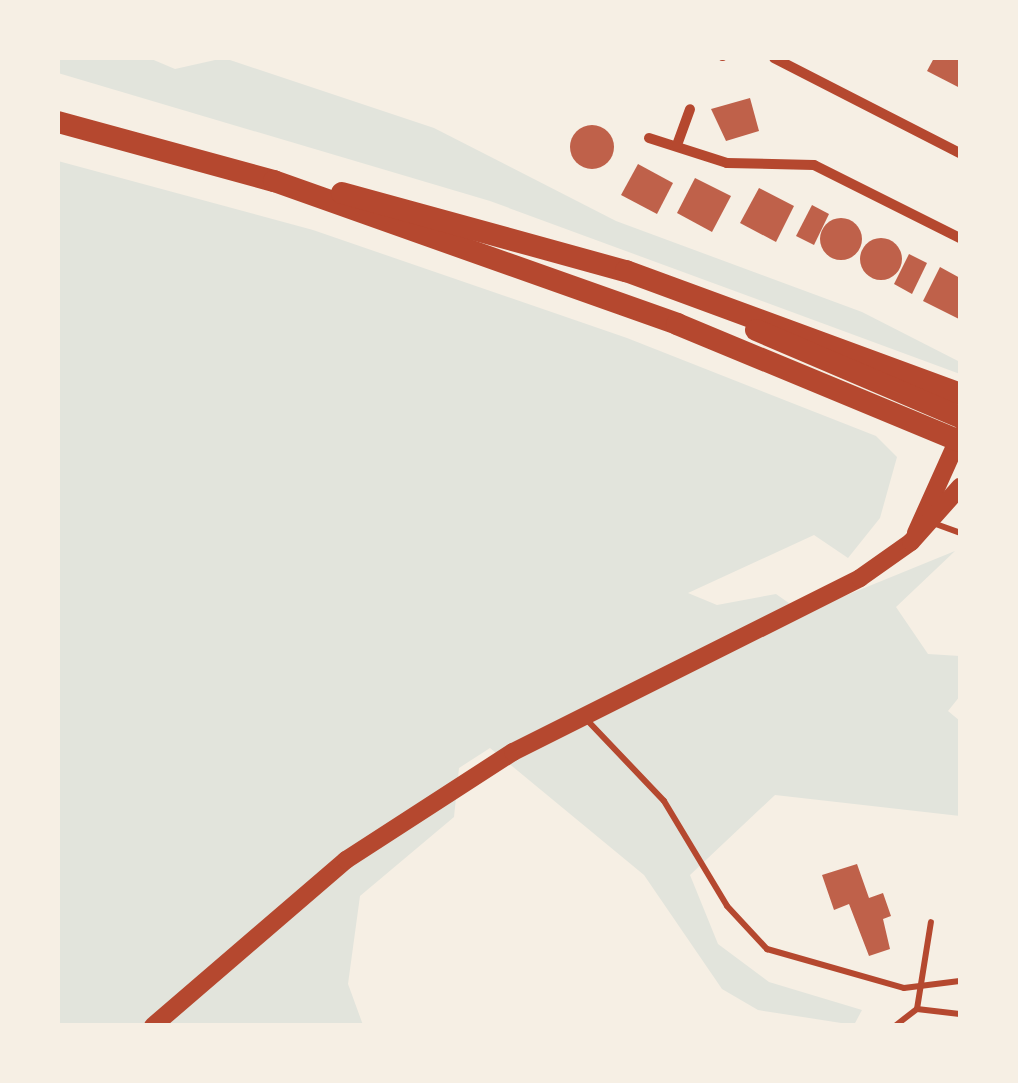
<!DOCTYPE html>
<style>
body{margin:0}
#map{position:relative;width:1018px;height:1083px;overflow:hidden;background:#f6efe4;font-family:"Work Sans",sans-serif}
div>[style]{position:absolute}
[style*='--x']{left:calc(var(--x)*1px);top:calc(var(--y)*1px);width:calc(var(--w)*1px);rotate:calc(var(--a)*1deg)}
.green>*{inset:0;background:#e2e4dc}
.building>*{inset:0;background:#bf614a}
.round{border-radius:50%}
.service>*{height:6px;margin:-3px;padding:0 3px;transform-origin:3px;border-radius:3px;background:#b5482f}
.minor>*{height:10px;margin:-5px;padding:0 5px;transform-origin:5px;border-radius:5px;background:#b5482f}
.tertiary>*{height:18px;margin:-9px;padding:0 9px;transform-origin:9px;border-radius:9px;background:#b5482f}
.primary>*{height:22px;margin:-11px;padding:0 11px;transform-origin:11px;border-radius:11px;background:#b5482f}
span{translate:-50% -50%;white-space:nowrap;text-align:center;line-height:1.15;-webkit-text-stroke:8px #f6efe4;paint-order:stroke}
.frame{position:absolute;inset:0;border:60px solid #f6efe4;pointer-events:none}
</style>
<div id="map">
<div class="green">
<div style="clip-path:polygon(58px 58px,149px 58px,175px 69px,224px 58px,434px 128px,616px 221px,862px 312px,960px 362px,960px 374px,490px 201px,58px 73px)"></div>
<div style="clip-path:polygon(58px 161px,313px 230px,627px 338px,876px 436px,897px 457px,880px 518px,848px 558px,814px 535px,688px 593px,717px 605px,776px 594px,803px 613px,955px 551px,896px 607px,928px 654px,960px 656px,960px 696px,948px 711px,960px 721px,960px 816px,775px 795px,690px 875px,718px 944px,769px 982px,862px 1010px,854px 1025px,758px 1010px,722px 989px,644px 875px,490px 748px,459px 768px,454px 817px,360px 896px,348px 984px,363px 1025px,58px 1025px)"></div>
</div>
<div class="building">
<div style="clip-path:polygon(934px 58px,960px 58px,960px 88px,927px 71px)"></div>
<div style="clip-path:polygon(750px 98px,759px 131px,726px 141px,711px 109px)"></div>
<div class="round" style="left:570px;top:125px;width:44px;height:44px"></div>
<div style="clip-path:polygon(638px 164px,673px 183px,657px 214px,621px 195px)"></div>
<div style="clip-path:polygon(695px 178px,731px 196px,712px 232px,677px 213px)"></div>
<div style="clip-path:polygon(759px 188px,794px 206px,776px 242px,740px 223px)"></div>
<div style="clip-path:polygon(812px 205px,829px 214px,814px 245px,796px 236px)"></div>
<div class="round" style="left:820px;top:218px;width:42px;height:42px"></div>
<div class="round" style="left:860px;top:238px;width:42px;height:42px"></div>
<div style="clip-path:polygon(909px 254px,927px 263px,912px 294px,894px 284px)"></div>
<div style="clip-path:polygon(940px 267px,960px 278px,959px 319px,923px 301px)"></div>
<div style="clip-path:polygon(857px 864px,869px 898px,883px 893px,891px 916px,883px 919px,890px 949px,869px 956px,849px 904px,834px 910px,822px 875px)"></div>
</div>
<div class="service">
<div style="--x:722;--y:58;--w:1;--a:0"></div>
<div style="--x:933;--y:523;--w:29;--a:20"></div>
<div style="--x:586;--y:719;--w:113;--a:46.4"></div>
<div style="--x:664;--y:801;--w:122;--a:59"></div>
<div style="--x:727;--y:906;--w:59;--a:47.1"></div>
<div style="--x:767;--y:949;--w:142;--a:15.9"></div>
<div style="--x:904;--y:988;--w:56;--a:-7.1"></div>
<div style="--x:917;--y:1009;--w:43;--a:6.6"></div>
<div style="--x:895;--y:1026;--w:28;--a:-38"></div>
<div style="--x:917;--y:1009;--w:88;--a:-80.9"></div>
</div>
<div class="minor">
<div style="--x:774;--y:58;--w:209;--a:27.1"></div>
<div style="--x:649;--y:138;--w:82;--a:17.8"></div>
<div style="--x:727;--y:163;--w:87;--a:1.3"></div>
<div style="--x:814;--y:165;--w:163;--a:26.6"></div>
<div style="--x:677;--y:145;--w:38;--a:-70"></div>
</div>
<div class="tertiary">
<div style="--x:916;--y:533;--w:107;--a:-65.8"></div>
<div style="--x:153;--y:1026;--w:255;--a:-40.7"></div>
<div style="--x:346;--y:860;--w:199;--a:-32.9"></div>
<div style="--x:513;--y:752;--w:388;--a:-26.6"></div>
<div style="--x:860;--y:578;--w:62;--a:-35.2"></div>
<div style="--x:911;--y:542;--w:74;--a:-48.3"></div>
</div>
<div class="primary">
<div style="--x:58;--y:122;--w:224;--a:15.3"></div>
<div style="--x:274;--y:181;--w:428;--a:19.5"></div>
<div style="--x:677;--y:324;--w:306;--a:22.5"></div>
<div style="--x:342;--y:193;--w:295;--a:15.4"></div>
<div style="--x:626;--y:271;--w:356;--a:20.2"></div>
<div style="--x:756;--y:330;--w:222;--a:23.1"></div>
</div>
<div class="frame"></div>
</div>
